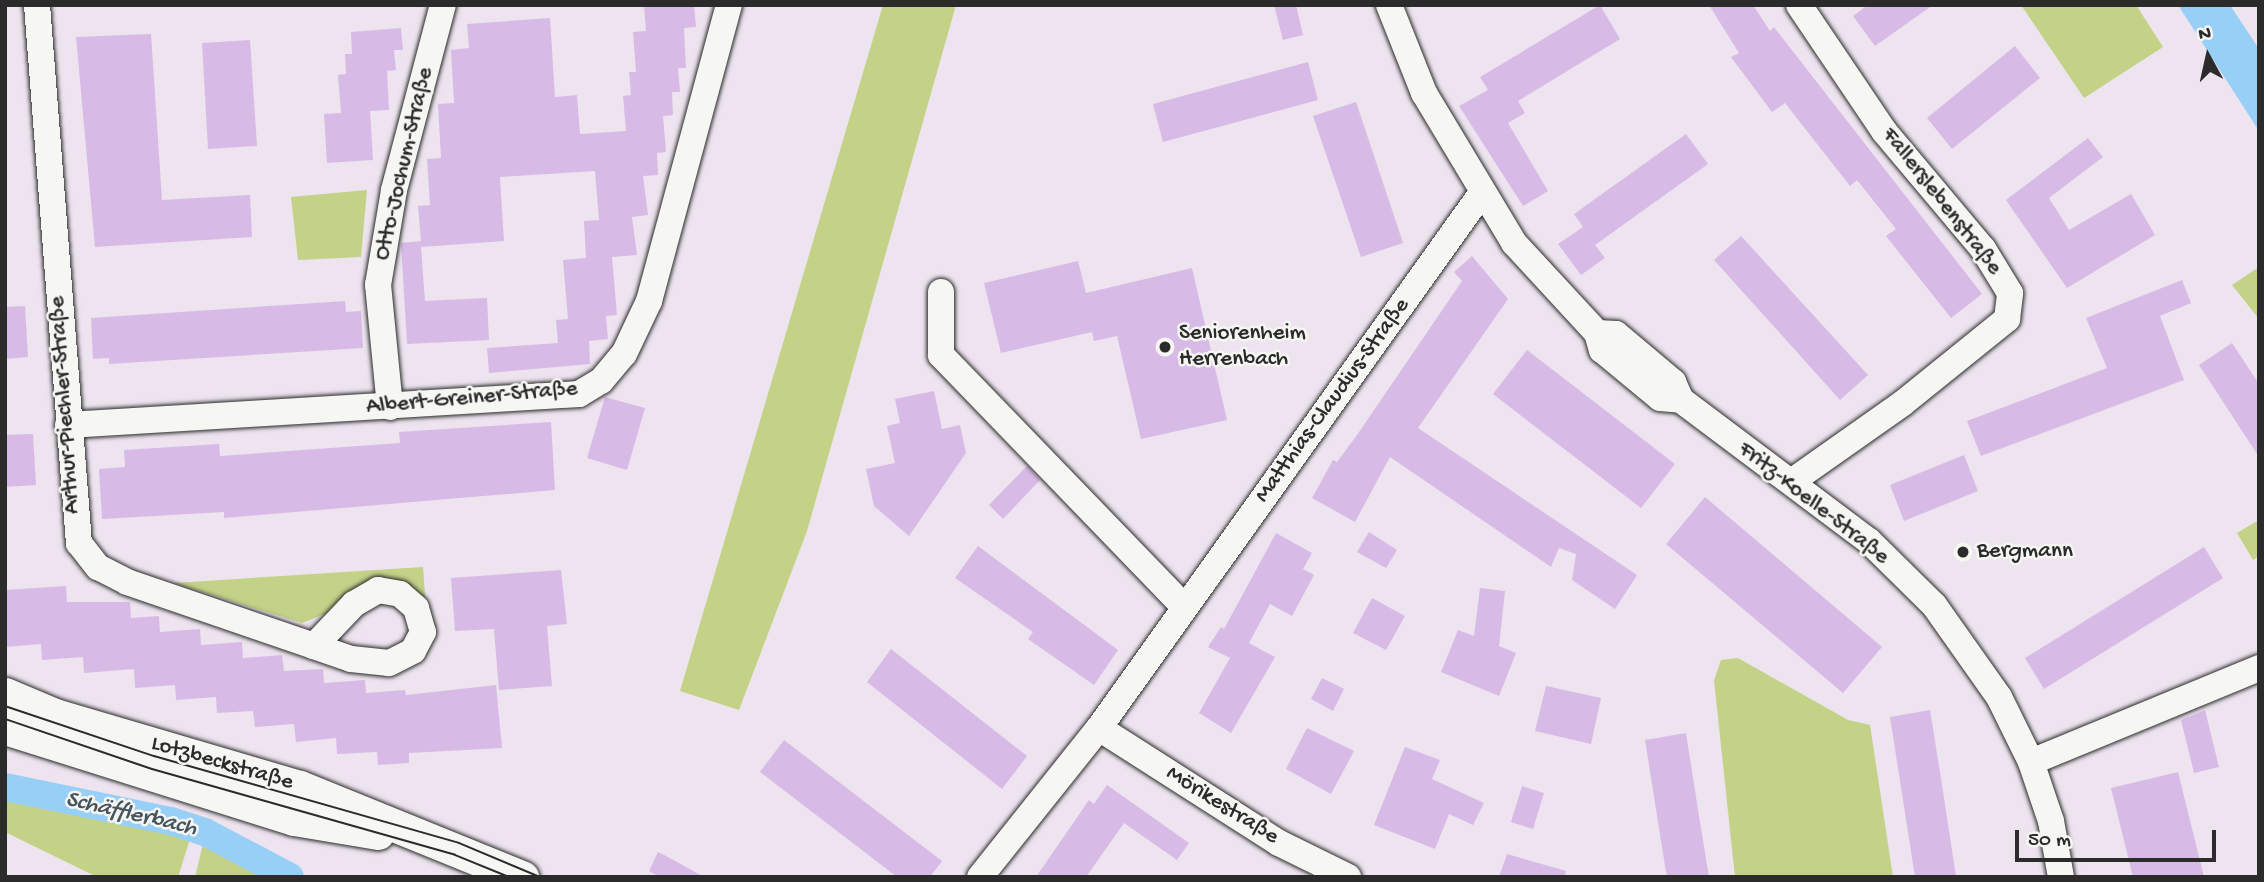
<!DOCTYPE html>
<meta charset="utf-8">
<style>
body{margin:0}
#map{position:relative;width:2264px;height:882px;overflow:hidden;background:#ede4ef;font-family:"Gochi Hand",sans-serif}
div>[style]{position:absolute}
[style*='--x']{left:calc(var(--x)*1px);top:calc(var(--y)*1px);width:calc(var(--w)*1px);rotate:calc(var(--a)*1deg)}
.green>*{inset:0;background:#c3d287}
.water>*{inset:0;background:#98cff7}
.canal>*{height:28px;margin:-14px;padding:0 14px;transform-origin:14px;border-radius:14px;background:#98cff7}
.building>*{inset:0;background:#d8bae7}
.roads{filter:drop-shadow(0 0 2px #2b2b2b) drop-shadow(0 0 2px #2b2b2b)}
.minor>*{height:26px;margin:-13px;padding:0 13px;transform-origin:13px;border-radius:13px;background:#f6f6f2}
.tertiary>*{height:33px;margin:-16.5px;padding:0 16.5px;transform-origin:16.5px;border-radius:16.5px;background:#f6f6f2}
.tram>*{height:2px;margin:-1px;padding:0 1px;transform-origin:1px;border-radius:1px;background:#2b2b2b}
.dots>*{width:19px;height:19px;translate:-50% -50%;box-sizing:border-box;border:4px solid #f6f6f2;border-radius:50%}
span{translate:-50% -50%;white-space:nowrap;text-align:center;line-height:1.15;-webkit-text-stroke:5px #f6f6f2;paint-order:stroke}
.street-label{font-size:23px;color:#2b2b2b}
.poi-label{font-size:23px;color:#2b2b2b}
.left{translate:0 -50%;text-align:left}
.water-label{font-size:24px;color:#46545e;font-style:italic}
.frame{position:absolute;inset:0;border:7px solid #2b2b2b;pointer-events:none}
.north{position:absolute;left:2173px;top:21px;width:70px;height:70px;-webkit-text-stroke:5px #f6f6f2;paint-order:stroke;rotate:352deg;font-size:19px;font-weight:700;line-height:28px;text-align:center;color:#2b2b2b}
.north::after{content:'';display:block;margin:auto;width:24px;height:32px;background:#2b2b2b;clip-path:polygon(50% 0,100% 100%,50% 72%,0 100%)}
.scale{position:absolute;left:2015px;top:830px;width:201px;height:32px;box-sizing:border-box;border:4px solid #2b2b2b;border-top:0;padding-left:9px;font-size:21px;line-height:24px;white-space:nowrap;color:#2b2b2b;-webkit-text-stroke:5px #f6f6f2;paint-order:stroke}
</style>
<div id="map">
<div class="green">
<div style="clip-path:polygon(883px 5px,956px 5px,807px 531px,739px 710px,680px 691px)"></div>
<div style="clip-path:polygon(2021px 5px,2136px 5px,2163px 47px,2084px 98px)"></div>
<div style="clip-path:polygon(367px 190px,361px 257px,298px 260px,291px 197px)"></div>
<div style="clip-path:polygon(2259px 267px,2259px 319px,2232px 285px)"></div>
<div style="clip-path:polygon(2259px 520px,2259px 556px,2253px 560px,2237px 533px)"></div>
<div style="clip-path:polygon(423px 567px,426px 609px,399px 585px,302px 623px,174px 583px)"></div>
<div style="clip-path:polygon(1738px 658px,1848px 720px,1870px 725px,1893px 877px,1735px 877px,1714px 680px,1721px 660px)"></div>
<div style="clip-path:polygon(5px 795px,190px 839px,178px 877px,97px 877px,5px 832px)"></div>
<div style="clip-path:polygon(203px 844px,259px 872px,256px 877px,195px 877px)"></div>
</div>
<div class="water">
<div style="clip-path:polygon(2178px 5px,2230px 5px,2259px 49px,2259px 131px)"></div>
</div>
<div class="canal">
<div style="--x:5;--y:787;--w:169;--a:11.6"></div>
<div style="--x:171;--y:821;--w:36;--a:18"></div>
<div style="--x:205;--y:832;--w:96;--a:27.9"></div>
</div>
<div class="building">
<div style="clip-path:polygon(644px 5px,694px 5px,696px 27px,684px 28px,686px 68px,678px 68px,680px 92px,672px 92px,673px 115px,663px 116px,666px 152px,657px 153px,658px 175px,643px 176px,648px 215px,632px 217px,637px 255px,612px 257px,617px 315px,606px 316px,608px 339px,589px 341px,590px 364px,489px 373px,487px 348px,558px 343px,556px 320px,568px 319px,563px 260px,586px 258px,584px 221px,599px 220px,595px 171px,500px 177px,504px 241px,421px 247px,425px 301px,487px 298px,489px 340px,407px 344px,401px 243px,421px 241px,418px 206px,430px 205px,427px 159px,441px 158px,438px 104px,454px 103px,451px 50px,469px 48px,467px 24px,550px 18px,555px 97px,577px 95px,580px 134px,626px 131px,623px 96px,631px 95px,629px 72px,636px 72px,633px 32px,646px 31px)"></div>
<div style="clip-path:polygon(1274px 5px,1296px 5px,1303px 35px,1283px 40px)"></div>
<div style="clip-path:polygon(1600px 5px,1620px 39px,1518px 101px,1525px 113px,1508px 123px,1548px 191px,1523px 206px,1459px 106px,1488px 90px,1480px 77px)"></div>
<div style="clip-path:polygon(1709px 5px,1753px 5px,1770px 31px,1774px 27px,1982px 294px,1951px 318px,1886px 236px,1896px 229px,1857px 180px,1850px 186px,1785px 103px,1772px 112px,1731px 57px,1739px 53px)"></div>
<div style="clip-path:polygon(1868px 5px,1933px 5px,1875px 46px,1853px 16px)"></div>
<div style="clip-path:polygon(401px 28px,403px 50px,394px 50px,396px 70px,387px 71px,389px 110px,370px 111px,373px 160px,327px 163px,324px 114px,341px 113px,338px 75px,346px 74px,345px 54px,352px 54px,351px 32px)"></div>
<div style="clip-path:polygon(151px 34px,162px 200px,250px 195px,252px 237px,95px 247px,76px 37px)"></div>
<div style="clip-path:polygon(250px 40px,257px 146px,208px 149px,202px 43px)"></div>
<div style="clip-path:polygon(2015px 46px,2040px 78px,1952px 149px,1927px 118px)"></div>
<div style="clip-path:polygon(1308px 62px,1318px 100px,1163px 142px,1153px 104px)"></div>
<div style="clip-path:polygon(1356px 102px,1403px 243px,1361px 257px,1313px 116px)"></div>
<div style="clip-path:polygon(1686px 134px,1708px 164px,1595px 245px,1605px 258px,1581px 275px,1558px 244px,1583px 227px,1574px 214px)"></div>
<div style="clip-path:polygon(2088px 138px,2103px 157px,2049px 198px,2069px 230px,2131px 194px,2155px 235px,2067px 288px,2006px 200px)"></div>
<div style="clip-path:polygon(1741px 236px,1868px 375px,1840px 400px,1714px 260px)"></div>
<div style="clip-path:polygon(1472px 256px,1508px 299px,1418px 428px,1637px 575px,1615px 609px,1572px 580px,1576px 554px,1559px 548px,1551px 567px,1390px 457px,1355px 522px,1312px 498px,1333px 460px,1337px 462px,1357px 435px,1462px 281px,1454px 272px)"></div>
<div style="clip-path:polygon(1078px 261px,1086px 293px,1192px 268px,1227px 420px,1141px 439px,1117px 336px,1094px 341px,1092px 332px,1001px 353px,984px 283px)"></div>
<div style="clip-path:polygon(2182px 280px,2191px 303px,2160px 316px,2184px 380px,1981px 456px,1967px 421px,2107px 368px,2086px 318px)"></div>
<div style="clip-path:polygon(345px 301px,346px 312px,361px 311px,363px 348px,109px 364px,109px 358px,93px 359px,91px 318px)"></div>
<div style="clip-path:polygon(25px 306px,28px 357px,5px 359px,5px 307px)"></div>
<div style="clip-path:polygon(2232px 343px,2259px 384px,2259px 457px,2199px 365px)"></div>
<div style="clip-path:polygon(1527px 350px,1675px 464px,1641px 508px,1493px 394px)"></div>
<div style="clip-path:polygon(934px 391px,942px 429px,960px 425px,966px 453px,909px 536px,874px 506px,866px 469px,895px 463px,887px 426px,900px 423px,895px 399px)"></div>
<div style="clip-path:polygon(605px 397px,645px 408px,627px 470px,587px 458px)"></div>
<div style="clip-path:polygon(551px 422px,555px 490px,224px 518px,224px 512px,102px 519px,99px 469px,125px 467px,124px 450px,219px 444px,220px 456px,400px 443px,399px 432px)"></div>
<div style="clip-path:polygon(33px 434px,36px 485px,5px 487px,5px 435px)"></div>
<div style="clip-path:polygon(1964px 455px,1978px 491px,1904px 521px,1890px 485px)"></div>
<div style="clip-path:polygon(1027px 466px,1040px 480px,1003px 519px,989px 505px)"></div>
<div style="clip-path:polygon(1705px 497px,1882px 647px,1843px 693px,1666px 544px)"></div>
<div style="clip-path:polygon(1369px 532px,1397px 550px,1386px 568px,1357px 552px)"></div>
<div style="clip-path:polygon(1276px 533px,1312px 553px,1303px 569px,1314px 575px,1292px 616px,1270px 604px,1249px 643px,1275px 657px,1231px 733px,1199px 713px,1230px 658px,1208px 647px,1221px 627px,1224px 629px)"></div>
<div style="clip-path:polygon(978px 546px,1118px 650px,1094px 685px,1028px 639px,1033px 632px,955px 578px)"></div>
<div style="clip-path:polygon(2204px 547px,2223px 578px,2044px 689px,2025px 658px)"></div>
<div style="clip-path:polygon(561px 570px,567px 624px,547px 626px,552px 686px,499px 690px,494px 629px,455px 631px,451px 578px)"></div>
<div style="clip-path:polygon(66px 586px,67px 602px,130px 602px,131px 618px,159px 616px,160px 632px,200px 629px,201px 645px,242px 642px,243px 658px,282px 655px,284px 671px,323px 669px,324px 683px,365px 680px,366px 693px,405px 690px,406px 695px,496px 685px,502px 748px,409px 753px,409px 763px,378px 765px,377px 752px,337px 754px,336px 738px,296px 742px,294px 724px,255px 727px,253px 711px,217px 713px,216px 697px,176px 700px,175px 685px,135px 688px,134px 669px,84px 673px,83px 657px,42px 660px,41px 644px,5px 647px,5px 590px)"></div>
<div style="clip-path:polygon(1480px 588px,1505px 591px,1499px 646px,1516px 653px,1499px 696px,1441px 672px,1458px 630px,1474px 636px)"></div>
<div style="clip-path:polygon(1372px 598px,1405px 616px,1386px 650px,1353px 633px)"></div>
<div style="clip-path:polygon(891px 649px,1027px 756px,1002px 789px,867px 682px)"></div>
<div style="clip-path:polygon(1322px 678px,1344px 689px,1333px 711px,1311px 699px)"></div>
<div style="clip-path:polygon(1546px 686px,1601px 698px,1591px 744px,1535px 731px)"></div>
<div style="clip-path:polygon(1930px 710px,1943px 791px,1956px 877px,1915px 877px,1890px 717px)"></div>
<div style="clip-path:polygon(2205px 710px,2219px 767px,2194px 773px,2181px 720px)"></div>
<div style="clip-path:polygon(1307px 728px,1354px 751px,1331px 794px,1286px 769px)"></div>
<div style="clip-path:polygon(1686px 733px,1699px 816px,1709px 877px,1667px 877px,1665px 866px,1645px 740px)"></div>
<div style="clip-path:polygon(784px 740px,942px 861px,930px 877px,897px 877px,760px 772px)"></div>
<div style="clip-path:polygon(1405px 747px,1440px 760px,1432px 779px,1484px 803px,1473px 825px,1449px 814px,1435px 849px,1374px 825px)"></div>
<div style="clip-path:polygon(2178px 772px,2204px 877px,2133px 877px,2111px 788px)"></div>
<div style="clip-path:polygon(1107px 785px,1189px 843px,1177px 860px,1124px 823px,1086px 877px,1036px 877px,1089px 800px,1094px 804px)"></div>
<div style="clip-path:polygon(1522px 786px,1544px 793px,1533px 829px,1511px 822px)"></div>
<div style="clip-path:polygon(658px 852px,668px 857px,704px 877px,660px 877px,649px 871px)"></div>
<div style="clip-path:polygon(1507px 854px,1566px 871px,1565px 877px,1499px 877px)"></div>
</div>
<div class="roads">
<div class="minor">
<div style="--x:37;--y:5;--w:540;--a:85.54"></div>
<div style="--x:79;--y:543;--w:31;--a:52"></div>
<div style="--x:98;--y:567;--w:33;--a:27"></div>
<div style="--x:127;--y:582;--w:198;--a:18.9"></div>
<div style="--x:1389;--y:5;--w:95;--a:68.3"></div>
<div style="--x:1424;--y:93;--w:175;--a:59"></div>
<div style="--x:1514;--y:243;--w:122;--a:47.3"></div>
<div style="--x:1597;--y:333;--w:18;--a:74"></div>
<div style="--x:1602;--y:350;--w:75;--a:39.6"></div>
<div style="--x:1660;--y:398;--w:21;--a:5"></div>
<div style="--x:941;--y:292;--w:63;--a:90"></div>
<div style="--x:941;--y:355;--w:350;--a:46"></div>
<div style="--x:1597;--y:333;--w:19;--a:3"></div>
<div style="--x:1616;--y:334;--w:75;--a:40.1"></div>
<div style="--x:1673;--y:382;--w:20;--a:66"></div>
<div style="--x:1681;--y:400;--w:235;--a:36.9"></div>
<div style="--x:1869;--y:541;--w:91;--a:44.6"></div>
<div style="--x:1934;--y:605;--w:113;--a:54.8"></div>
<div style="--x:1999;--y:697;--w:72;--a:63.8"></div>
<div style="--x:2031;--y:762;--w:62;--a:71.3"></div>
<div style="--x:2051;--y:821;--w:57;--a:79.9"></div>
<div style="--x:390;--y:407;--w:123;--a:-95.6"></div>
<div style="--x:378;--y:285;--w:96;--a:-80.4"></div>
<div style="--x:394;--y:190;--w:191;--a:-75.2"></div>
<div style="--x:68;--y:425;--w:512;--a:-3.47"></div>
<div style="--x:579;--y:394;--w:26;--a:-31"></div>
<div style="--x:601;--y:381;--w:35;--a:-50"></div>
<div style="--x:624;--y:354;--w:59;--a:-64.7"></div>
<div style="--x:649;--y:301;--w:307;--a:-74.9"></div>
<div style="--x:1791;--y:482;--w:137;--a:-35.2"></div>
<div style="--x:1903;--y:403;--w:134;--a:-38.9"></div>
<div style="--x:2007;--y:319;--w:26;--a:-83"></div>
<div style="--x:2010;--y:293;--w:52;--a:-121.5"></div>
<div style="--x:1983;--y:249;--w:154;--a:-130"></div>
<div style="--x:1884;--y:131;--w:152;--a:-124"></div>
<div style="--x:378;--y:590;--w:22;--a:10"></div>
<div style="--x:400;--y:594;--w:21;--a:41"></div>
<div style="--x:416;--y:608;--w:25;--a:74"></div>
<div style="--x:423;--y:632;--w:21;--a:118"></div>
<div style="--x:413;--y:651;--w:27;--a:153"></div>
<div style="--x:389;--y:663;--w:38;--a:-174"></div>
<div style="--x:351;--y:659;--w:39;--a:-161"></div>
<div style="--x:314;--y:646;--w:58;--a:-46.4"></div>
<div style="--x:354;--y:604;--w:28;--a:-30"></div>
<div style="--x:1099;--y:728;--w:214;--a:32.6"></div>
<div style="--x:1279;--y:843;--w:77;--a:26.2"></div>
<div style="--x:2031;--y:762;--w:247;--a:-22.4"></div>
<div style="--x:980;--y:877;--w:191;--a:-51.4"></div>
<div style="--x:1099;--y:728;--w:657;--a:-54.42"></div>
</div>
<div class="tertiary">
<div style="--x:5;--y:694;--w:54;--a:22.8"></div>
<div style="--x:55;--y:715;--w:255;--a:16.4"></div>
<div style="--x:300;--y:787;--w:240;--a:22.1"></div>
<div style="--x:5;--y:728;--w:303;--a:17.5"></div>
<div style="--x:294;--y:819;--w:85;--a:9.5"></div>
</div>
</div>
<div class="tram">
<div style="--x:5;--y:706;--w:157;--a:18.6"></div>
<div style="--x:154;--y:756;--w:317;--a:15.9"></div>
<div style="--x:459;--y:843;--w:88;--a:22.8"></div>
<div style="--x:5;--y:719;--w:155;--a:18.8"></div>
<div style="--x:152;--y:769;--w:315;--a:15.8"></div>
<div style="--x:455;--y:855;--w:58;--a:22.2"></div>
</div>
<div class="dots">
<div style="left:1165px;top:347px;background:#2b2b2b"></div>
<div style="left:1963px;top:552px;background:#2b2b2b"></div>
</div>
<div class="street-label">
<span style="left:405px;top:164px;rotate:-77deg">Otto-Jochum-Straße</span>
<span style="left:1941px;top:202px;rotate:52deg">Fallerslebenstraße</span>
<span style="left:472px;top:399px;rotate:-5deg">Albert-Greiner-Straße</span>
<span style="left:1333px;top:401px;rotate:-54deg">Matthias-Claudius-Straße</span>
<span style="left:66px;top:405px;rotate:-94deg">Arthur-Piechler-Straße</span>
<span style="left:1813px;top:504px;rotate:38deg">Fritz-Koelle-Straße</span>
<span style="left:222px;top:764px;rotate:16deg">Lotzbeckstraße</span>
<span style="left:1222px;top:806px;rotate:32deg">Mörikestraße</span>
</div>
<div class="poi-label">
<span class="left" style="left:1179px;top:347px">Seniorenheim<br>Herrenbach</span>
<span class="left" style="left:1977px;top:552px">Bergmann</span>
</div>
<div class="water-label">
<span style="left:131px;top:815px;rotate:13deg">Schäfflerbach</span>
</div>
<div class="frame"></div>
<div class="north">N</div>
<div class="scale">50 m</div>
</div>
